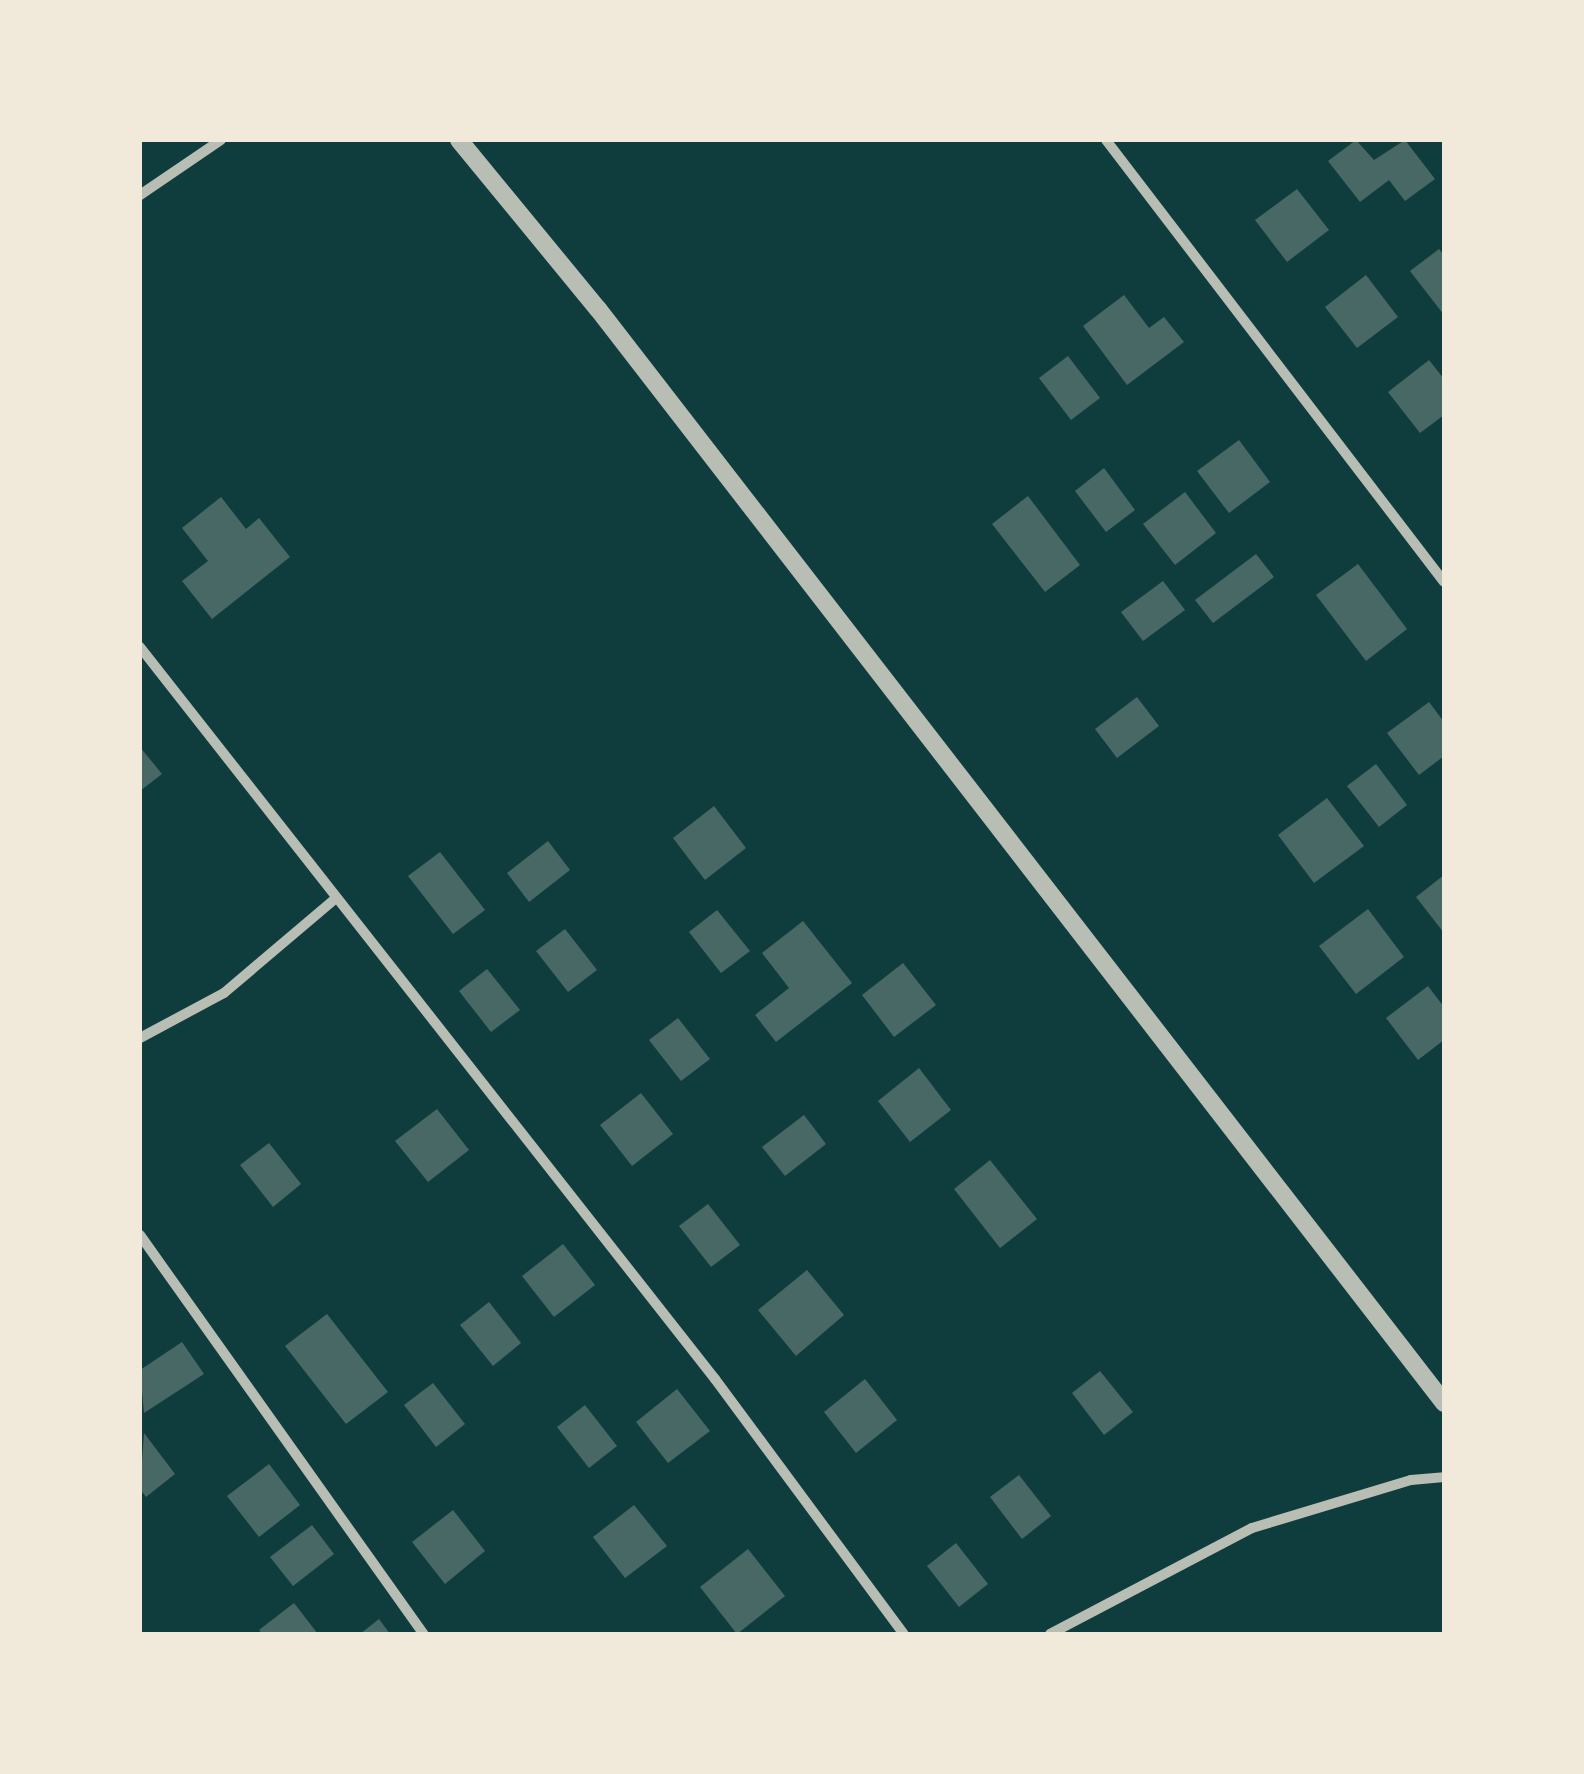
<!DOCTYPE html>
<style>
body{margin:0}
#map{position:relative;width:1584px;height:1774px;overflow:hidden;background:#0f3d3e;font-family:Montserrat,sans-serif}
div>[style]{position:absolute}
[style*='--x']{left:calc(var(--x)*1px);top:calc(var(--y)*1px);width:calc(var(--w)*1px);rotate:calc(var(--a)*1deg)}
.building>*{inset:0;background:#486865}
.minor>*{height:10px;margin:-5px;padding:0 5px;transform-origin:5px;border-radius:5px;background:#b8beb3}
.tertiary>*{height:18px;margin:-9px;padding:0 9px;transform-origin:9px;border-radius:9px;background:#b8beb3}
span{translate:-50% -50%;white-space:nowrap;text-align:center;line-height:1.15;-webkit-text-stroke:9px #f1e9da;paint-order:stroke}
.frame{position:absolute;inset:0;border:142px solid #f1e9da;pointer-events:none}
</style>
<div id="map">
<div class="building">
<div style="clip-path:polygon(1356px 140px,1374px 160px,1405px 140px,1435px 179px,1405px 201px,1389px 180px,1360px 202px,1328px 161px)"></div>
<div style="clip-path:polygon(1297px 189px,1329px 230px,1287px 262px,1255px 220px)"></div>
<div style="clip-path:polygon(1439px 249px,1444px 255px,1444px 315px,1410px 271px)"></div>
<div style="clip-path:polygon(1366px 275px,1398px 317px,1357px 348px,1325px 307px)"></div>
<div style="clip-path:polygon(1124px 295px,1149px 328px,1164px 317px,1184px 342px,1127px 385px,1083px 326px)"></div>
<div style="clip-path:polygon(1068px 356px,1100px 398px,1071px 420px,1039px 378px)"></div>
<div style="clip-path:polygon(1429px 360px,1444px 379px,1444px 415px,1420px 433px,1388px 392px)"></div>
<div style="clip-path:polygon(1239px 440px,1270px 482px,1229px 513px,1197px 471px)"></div>
<div style="clip-path:polygon(1104px 468px,1135px 510px,1106px 532px,1075px 491px)"></div>
<div style="clip-path:polygon(1185px 492px,1216px 533px,1175px 565px,1143px 524px)"></div>
<div style="clip-path:polygon(1028px 496px,1080px 565px,1045px 592px,992px 524px)"></div>
<div style="clip-path:polygon(221px 497px,246px 529px,259px 518px,290px 557px,212px 619px,182px 581px,208px 561px,182px 528px)"></div>
<div style="clip-path:polygon(1256px 554px,1274px 577px,1213px 623px,1195px 600px)"></div>
<div style="clip-path:polygon(1358px 564px,1407px 629px,1366px 661px,1316px 595px)"></div>
<div style="clip-path:polygon(1163px 581px,1185px 610px,1143px 641px,1121px 612px)"></div>
<div style="clip-path:polygon(1137px 697px,1159px 726px,1117px 758px,1095px 729px)"></div>
<div style="clip-path:polygon(1429px 702px,1444px 722px,1444px 756px,1419px 775px,1387px 733px)"></div>
<div style="clip-path:polygon(140px 747px,162px 774px,140px 791px)"></div>
<div style="clip-path:polygon(1376px 764px,1407px 805px,1379px 827px,1347px 786px)"></div>
<div style="clip-path:polygon(1327px 798px,1364px 846px,1314px 883px,1278px 835px)"></div>
<div style="clip-path:polygon(714px 806px,746px 848px,705px 880px,673px 838px)"></div>
<div style="clip-path:polygon(548px 841px,570px 870px,529px 902px,507px 873px)"></div>
<div style="clip-path:polygon(440px 852px,485px 910px,453px 934px,408px 876px)"></div>
<div style="clip-path:polygon(1444px 875px,1444px 933px,1416px 897px)"></div>
<div style="clip-path:polygon(1368px 909px,1404px 957px,1356px 994px,1319px 946px)"></div>
<div style="clip-path:polygon(717px 910px,750px 951px,721px 973px,689px 932px)"></div>
<div style="clip-path:polygon(803px 921px,852px 983px,776px 1042px,755px 1015px,789px 988px,762px 953px)"></div>
<div style="clip-path:polygon(565px 929px,597px 970px,568px 992px,536px 951px)"></div>
<div style="clip-path:polygon(903px 963px,936px 1005px,894px 1037px,862px 995px)"></div>
<div style="clip-path:polygon(487px 969px,520px 1010px,491px 1032px,459px 991px)"></div>
<div style="clip-path:polygon(1428px 986px,1444px 1007px,1444px 1040px,1418px 1060px,1386px 1018px)"></div>
<div style="clip-path:polygon(678px 1018px,710px 1059px,681px 1081px,649px 1040px)"></div>
<div style="clip-path:polygon(919px 1068px,951px 1110px,910px 1142px,878px 1101px)"></div>
<div style="clip-path:polygon(641px 1093px,673px 1134px,632px 1166px,600px 1125px)"></div>
<div style="clip-path:polygon(437px 1109px,469px 1150px,428px 1182px,395px 1141px)"></div>
<div style="clip-path:polygon(804px 1115px,826px 1144px,785px 1176px,762px 1147px)"></div>
<div style="clip-path:polygon(269px 1143px,301px 1184px,273px 1207px,240px 1165px)"></div>
<div style="clip-path:polygon(990px 1160px,1037px 1219px,1000px 1248px,954px 1189px)"></div>
<div style="clip-path:polygon(708px 1204px,740px 1245px,711px 1267px,679px 1226px)"></div>
<div style="clip-path:polygon(563px 1244px,595px 1285px,554px 1317px,522px 1276px)"></div>
<div style="clip-path:polygon(807px 1270px,844px 1315px,796px 1356px,758px 1310px)"></div>
<div style="clip-path:polygon(489px 1302px,521px 1343px,493px 1366px,460px 1325px)"></div>
<div style="clip-path:polygon(327px 1314px,388px 1392px,346px 1424px,285px 1346px)"></div>
<div style="clip-path:polygon(182px 1342px,204px 1374px,144px 1413px,140px 1370px)"></div>
<div style="clip-path:polygon(1100px 1371px,1133px 1412px,1104px 1435px,1072px 1393px)"></div>
<div style="clip-path:polygon(865px 1379px,897px 1420px,856px 1453px,824px 1412px)"></div>
<div style="clip-path:polygon(433px 1383px,465px 1424px,436px 1447px,404px 1405px)"></div>
<div style="clip-path:polygon(677px 1389px,710px 1431px,668px 1463px,636px 1422px)"></div>
<div style="clip-path:polygon(585px 1405px,617px 1446px,589px 1468px,557px 1427px)"></div>
<div style="clip-path:polygon(144px 1433px,175px 1474px,146px 1497px,140px 1489px)"></div>
<div style="clip-path:polygon(269px 1464px,300px 1505px,259px 1537px,227px 1496px)"></div>
<div style="clip-path:polygon(1019px 1475px,1051px 1516px,1022px 1539px,990px 1497px)"></div>
<div style="clip-path:polygon(634px 1505px,667px 1546px,625px 1578px,593px 1537px)"></div>
<div style="clip-path:polygon(453px 1510px,485px 1551px,445px 1584px,412px 1542px)"></div>
<div style="clip-path:polygon(312px 1525px,334px 1554px,293px 1586px,270px 1557px)"></div>
<div style="clip-path:polygon(956px 1543px,988px 1584px,959px 1607px,927px 1566px)"></div>
<div style="clip-path:polygon(748px 1549px,785px 1596px,737px 1634px,700px 1587px)"></div>
<div style="clip-path:polygon(294px 1603px,318px 1634px,262px 1634px,259px 1630px)"></div>
<div style="clip-path:polygon(379px 1619px,390px 1634px,360px 1634px)"></div>
</div>
<div class="minor">
<div style="--x:1106;--y:140;--w:556;--a:52.59"></div>
<div style="--x:140;--y:195;--w:98;--a:-34.2"></div>
<div style="--x:140;--y:647;--w:931;--a:51.85"></div>
<div style="--x:715;--y:1379;--w:317;--a:53.5"></div>
<div style="--x:140;--y:1038;--w:95;--a:-28.2"></div>
<div style="--x:224;--y:993;--w:145;--a:-40.3"></div>
<div style="--x:140;--y:1235;--w:490;--a:54.6"></div>
<div style="--x:1050;--y:1634;--w:228;--a:-27.7"></div>
<div style="--x:1252;--y:1528;--w:166;--a:-16.8"></div>
<div style="--x:1411;--y:1480;--w:33;--a:-5"></div>
</div>
<div class="tertiary">
<div style="--x:459;--y:140;--w:219;--a:50.6"></div>
<div style="--x:598;--y:309;--w:1383;--a:52.28"></div>
</div>
<div class="frame"></div>
</div>
